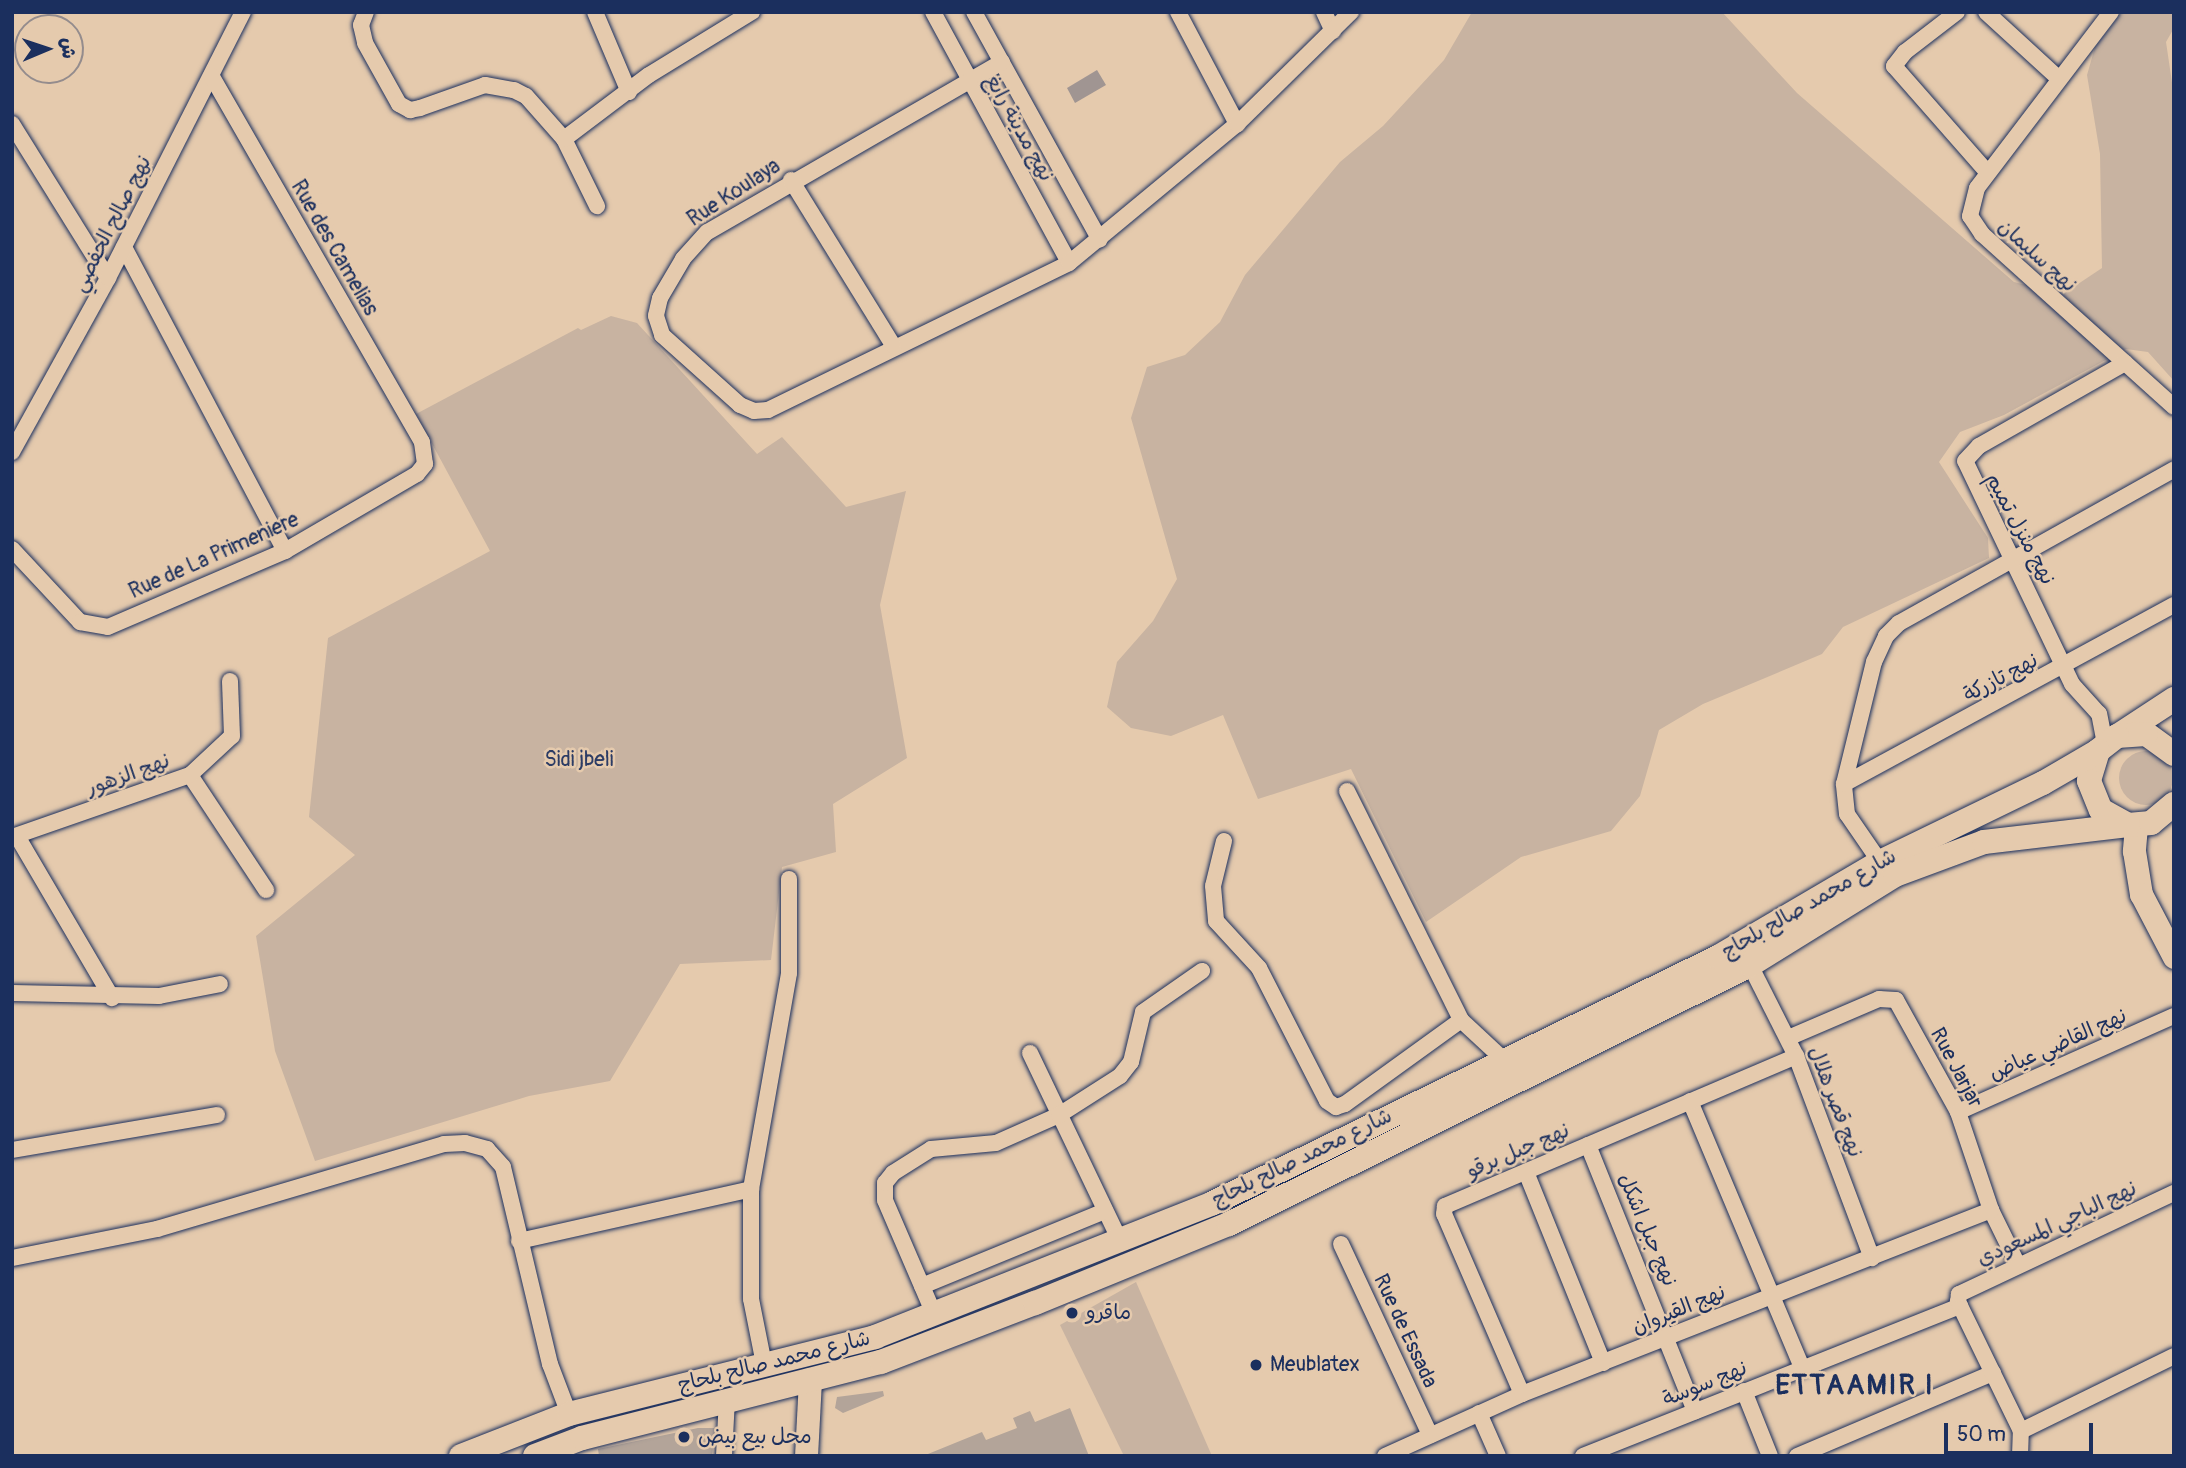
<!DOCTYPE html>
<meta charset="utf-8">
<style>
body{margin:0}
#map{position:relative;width:2186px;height:1468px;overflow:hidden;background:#e5caad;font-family:Pangolin,"Playpen Sans Arabic",sans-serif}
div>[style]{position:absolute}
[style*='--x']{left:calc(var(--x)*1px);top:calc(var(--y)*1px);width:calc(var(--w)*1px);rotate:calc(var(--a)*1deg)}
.green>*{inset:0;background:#c8b3a1}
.round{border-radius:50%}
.water>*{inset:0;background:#a09592}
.building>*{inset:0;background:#b3a499}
.roads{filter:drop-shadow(0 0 2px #1b2f5e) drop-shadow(0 0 2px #1b2f5e)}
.street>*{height:16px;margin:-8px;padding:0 8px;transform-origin:8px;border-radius:8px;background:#e5caad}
.secondary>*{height:23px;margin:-11.5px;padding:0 11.5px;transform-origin:11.5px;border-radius:11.5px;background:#e5caad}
.primary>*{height:24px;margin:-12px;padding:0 12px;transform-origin:12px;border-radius:12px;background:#e5caad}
.dots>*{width:19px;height:19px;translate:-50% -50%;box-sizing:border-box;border:4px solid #e5caad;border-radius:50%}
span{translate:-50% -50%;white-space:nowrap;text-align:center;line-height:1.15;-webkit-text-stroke:5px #e5caad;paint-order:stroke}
.street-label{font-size:21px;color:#1b2f5e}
.park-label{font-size:21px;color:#2c3c65}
.poi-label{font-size:21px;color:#1b2f5e}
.left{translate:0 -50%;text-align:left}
.district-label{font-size:28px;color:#1b2f5e;font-weight:700;letter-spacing:2px}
.frame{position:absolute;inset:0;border:14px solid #1b2f5e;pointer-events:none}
.north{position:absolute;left:14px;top:14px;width:70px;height:70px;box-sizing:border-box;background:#e5caad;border:2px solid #948c8d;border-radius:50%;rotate:88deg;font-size:19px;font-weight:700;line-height:28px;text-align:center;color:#1b2f5e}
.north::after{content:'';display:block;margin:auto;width:24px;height:32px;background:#1b2f5e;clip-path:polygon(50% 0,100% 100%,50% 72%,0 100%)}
.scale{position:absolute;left:1944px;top:1423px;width:149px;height:32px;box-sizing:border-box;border:4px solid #1b2f5e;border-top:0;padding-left:9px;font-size:21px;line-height:24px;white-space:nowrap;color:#1b2f5e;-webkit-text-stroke:5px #e5caad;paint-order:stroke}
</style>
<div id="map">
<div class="green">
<div style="clip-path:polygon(1472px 12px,1722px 12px,1797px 93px,2014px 282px,2063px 294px,2102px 268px,2100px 154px,2087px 75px,2095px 47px,2122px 12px,2174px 12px,2174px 28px,2166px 42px,2174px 96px,2174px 381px,2148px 352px,2126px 349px,2004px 415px,1960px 432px,1939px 462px,1988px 538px,1989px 558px,1843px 627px,1822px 654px,1703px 704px,1659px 730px,1640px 796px,1611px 831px,1521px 857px,1426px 922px,1351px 769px,1258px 799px,1223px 715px,1171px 736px,1131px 728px,1107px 707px,1117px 662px,1153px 621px,1177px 579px,1131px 418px,1147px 367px,1185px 355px,1220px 322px,1245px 275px,1340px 162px,1383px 126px,1444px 60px)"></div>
<div style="clip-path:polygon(611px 316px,637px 323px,757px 454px,782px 437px,846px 507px,906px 491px,880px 605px,907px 758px,833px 804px,836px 852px,782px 867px,771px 960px,680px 964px,610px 1081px,529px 1096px,315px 1161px,275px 1051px,256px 936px,355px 855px,309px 817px,328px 638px,490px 551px,416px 414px,578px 328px,581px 330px)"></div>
<div class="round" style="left:2119px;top:751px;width:54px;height:54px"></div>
<div style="clip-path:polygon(1136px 1282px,1212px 1456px,1124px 1456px,1060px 1325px)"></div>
</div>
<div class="water">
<div style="clip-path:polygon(1097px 70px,1106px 85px,1075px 103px,1067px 88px)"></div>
</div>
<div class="building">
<div style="clip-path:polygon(883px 1391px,884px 1396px,843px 1413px,835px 1408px,837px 1397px)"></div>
<div style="clip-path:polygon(1070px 1408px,1089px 1456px,923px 1456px,982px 1432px,986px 1440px,1017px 1428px,1013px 1418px,1030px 1411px,1035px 1422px)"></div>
<div style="clip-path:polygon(698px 1428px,715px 1428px,712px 1456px,599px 1456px,598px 1449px)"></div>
</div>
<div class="roads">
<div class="street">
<div style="--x:366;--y:12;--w:14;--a:111"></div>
<div style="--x:361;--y:25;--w:18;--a:77"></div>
<div style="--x:365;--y:43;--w:70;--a:60.9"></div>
<div style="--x:399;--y:104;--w:13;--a:29"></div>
<div style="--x:410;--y:110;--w:10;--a:-11"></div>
<div style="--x:420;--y:108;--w:69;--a:-19.5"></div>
<div style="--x:485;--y:85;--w:29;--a:10"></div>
<div style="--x:514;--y:90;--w:13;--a:27"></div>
<div style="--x:526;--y:96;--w:57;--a:48.5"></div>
<div style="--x:564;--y:139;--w:75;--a:63.8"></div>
<div style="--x:595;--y:12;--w:87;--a:67"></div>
<div style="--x:933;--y:12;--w:285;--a:61.5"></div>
<div style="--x:974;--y:12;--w:260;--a:61.1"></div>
<div style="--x:1178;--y:12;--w:127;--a:62.2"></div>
<div style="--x:1324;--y:12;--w:21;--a:65"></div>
<div style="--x:1957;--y:12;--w:66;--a:142.4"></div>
<div style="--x:1905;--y:52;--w:18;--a:128"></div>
<div style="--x:1894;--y:66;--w:142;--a:48.7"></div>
<div style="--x:1986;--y:12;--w:98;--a:42.5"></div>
<div style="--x:2111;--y:12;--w:221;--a:127.3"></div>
<div style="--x:1977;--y:188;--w:29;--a:104"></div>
<div style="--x:1970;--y:216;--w:22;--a:56"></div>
<div style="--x:1982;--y:234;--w:258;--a:42"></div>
<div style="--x:1002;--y:62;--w:340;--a:150"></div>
<div style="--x:707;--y:232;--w:36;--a:132"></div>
<div style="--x:683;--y:259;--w:45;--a:120.5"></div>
<div style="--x:660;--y:298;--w:18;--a:103"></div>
<div style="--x:656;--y:316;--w:20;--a:72"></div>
<div style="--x:662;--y:335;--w:105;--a:41.9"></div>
<div style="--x:740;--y:405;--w:15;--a:23"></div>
<div style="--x:754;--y:411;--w:14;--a:-4"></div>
<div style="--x:768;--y:410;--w:335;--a:-26"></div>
<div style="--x:1069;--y:263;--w:218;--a:-39.6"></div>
<div style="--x:1237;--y:124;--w:160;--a:-44.5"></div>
<div style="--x:12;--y:124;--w:181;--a:58.1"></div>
<div style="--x:564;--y:139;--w:106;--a:-37"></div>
<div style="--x:649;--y:75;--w:121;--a:-31.5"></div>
<div style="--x:791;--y:180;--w:194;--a:58.3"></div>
<div style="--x:124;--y:247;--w:344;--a:62.1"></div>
<div style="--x:12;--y:452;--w:199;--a:-61.1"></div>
<div style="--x:108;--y:278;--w:298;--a:-63.1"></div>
<div style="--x:12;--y:549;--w:100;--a:47"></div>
<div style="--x:80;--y:622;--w:28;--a:10"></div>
<div style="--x:108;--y:627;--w:193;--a:-23.2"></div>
<div style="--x:285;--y:551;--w:153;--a:-30.3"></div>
<div style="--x:417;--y:474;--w:13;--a:-51"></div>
<div style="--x:425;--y:464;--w:22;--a:-98"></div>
<div style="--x:422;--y:442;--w:423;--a:-119.9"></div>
<div style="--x:2105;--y:744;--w:31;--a:-101"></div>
<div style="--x:2099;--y:714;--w:40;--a:-132"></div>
<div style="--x:2072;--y:684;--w:247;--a:-115.6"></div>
<div style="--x:1965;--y:461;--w:21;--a:-47"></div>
<div style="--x:1979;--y:446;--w:168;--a:-29.6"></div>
<div style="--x:190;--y:775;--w:138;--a:56.5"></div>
<div style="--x:1844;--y:784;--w:375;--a:-28.5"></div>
<div style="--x:1347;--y:791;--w:256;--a:63.5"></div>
<div style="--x:1461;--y:1020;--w:57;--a:42.9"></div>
<div style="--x:17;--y:836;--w:188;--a:59.6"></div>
<div style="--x:12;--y:837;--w:188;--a:-19.2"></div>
<div style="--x:190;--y:775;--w:57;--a:-42.9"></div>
<div style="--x:232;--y:736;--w:55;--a:-92.1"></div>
<div style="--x:1224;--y:841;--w:46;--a:103.7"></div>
<div style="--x:1213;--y:886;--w:35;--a:85"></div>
<div style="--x:1216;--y:921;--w:64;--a:47.5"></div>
<div style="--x:1259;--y:968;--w:149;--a:62.9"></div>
<div style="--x:1327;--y:1101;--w:11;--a:34"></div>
<div style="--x:1336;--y:1107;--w:9;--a:-18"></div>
<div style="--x:1345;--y:1104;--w:143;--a:-35.9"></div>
<div style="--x:1880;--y:862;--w:58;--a:-124.5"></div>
<div style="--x:1847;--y:814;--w:30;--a:-96"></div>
<div style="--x:1844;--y:784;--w:126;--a:-76.2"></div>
<div style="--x:1874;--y:662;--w:29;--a:-65"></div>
<div style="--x:1886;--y:636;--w:18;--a:-45"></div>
<div style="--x:1899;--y:623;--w:315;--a:-29.2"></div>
<div style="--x:1750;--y:965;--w:102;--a:63.2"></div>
<div style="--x:1796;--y:1056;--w:216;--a:69.4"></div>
<div style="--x:12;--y:993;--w:147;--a:1.2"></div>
<div style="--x:159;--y:996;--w:62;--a:-11.1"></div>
<div style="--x:1788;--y:1038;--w:99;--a:-23.2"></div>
<div style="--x:1879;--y:999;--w:17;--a:3"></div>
<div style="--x:1896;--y:1000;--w:128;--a:61"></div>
<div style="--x:1958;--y:1112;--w:103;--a:71.4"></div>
<div style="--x:1991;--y:1210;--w:61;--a:63.9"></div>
<div style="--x:1030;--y:1053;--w:208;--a:64.4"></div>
<div style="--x:1690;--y:1101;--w:290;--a:67.2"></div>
<div style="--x:1958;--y:1112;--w:236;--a:-24"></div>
<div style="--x:1588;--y:1145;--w:287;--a:68.1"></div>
<div style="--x:12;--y:1150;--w:208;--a:-9.7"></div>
<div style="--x:1526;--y:1172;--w:206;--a:68"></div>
<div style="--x:751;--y:1189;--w:110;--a:90"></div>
<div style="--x:751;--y:1299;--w:66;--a:78.7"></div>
<div style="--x:519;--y:1241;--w:238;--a:-12.6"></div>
<div style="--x:751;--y:1189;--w:219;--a:-80"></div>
<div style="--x:789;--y:973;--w:94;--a:-90"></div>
<div style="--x:1341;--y:1244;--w:211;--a:65"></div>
<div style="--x:12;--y:1258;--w:148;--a:-11.3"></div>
<div style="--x:157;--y:1229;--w:299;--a:-16.5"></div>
<div style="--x:444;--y:1144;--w:21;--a:-3"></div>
<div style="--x:465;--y:1143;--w:23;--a:15"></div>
<div style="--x:487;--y:1149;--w:24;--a:48"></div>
<div style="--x:503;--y:1167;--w:203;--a:76.6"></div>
<div style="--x:550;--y:1364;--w:53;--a:69.2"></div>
<div style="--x:922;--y:1286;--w:198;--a:-22.3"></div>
<div style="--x:934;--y:1314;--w:124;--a:-113.3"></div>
<div style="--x:885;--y:1200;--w:17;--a:-90"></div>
<div style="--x:885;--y:1183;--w:13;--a:-51"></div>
<div style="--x:893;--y:1173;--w:45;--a:-32.3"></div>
<div style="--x:931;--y:1149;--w:65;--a:-5.3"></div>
<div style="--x:996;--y:1143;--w:69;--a:-24"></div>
<div style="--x:1059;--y:1115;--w:72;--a:-32.6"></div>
<div style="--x:1120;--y:1076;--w:18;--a:-52"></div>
<div style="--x:1131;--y:1062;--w:51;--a:-76.5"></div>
<div style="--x:1143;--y:1012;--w:72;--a:-34.8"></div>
<div style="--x:1744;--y:1391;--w:70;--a:68.2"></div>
<div style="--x:1522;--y:1394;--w:196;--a:-113.4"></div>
<div style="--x:1444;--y:1214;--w:8;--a:-83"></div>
<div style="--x:1445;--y:1206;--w:382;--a:-23.1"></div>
<div style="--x:1479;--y:1413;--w:47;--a:66.2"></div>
<div style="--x:2021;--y:1431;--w:170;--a:-26.1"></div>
<div style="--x:724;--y:1456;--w:57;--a:-87"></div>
<div style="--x:1385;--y:1456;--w:150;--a:-24.3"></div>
<div style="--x:1522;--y:1394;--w:504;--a:-21.42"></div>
<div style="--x:1583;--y:1456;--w:406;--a:-21.7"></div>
<div style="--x:1797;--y:1456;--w:213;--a:-23"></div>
<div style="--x:2020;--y:1456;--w:25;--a:-88"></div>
<div style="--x:2021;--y:1431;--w:144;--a:-116"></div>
<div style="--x:1958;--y:1302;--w:8;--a:-83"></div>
<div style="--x:1959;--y:1294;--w:238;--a:-25.2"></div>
</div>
<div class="secondary">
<div style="--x:2136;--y:826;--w:25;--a:95"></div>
<div style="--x:2134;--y:851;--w:44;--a:80.8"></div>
<div style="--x:2141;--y:894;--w:71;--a:62.4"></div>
<div style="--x:806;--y:1456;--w:77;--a:-87"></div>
</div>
<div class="primary">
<div style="--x:2119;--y:735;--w:66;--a:-33.2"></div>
<div style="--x:2174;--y:754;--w:34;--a:-144"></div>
<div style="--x:2146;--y:734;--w:29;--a:176"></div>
<div style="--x:2117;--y:736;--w:24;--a:142"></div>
<div style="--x:2098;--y:751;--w:31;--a:107"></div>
<div style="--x:2089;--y:781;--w:31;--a:68"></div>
<div style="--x:2101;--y:810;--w:31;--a:29"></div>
<div style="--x:2128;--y:825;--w:23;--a:-5"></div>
<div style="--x:2151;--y:823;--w:30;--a:-40"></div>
<div style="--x:461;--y:1456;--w:116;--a:-21.3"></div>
<div style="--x:569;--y:1414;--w:316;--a:-14.1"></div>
<div style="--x:875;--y:1337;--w:364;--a:-21.6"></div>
<div style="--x:1213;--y:1203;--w:562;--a:-25.97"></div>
<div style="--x:1718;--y:957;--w:188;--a:-30.4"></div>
<div style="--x:1880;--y:862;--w:181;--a:-25.9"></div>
<div style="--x:2043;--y:783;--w:64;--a:-30.2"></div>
<div style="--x:535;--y:1456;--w:50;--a:-21"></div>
<div style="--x:582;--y:1438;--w:309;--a:-14.3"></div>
<div style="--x:881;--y:1362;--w:165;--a:-21"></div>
<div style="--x:1035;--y:1303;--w:209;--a:-22.2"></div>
<div style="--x:1229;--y:1224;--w:582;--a:-26.43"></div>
<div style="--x:1750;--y:965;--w:171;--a:-31.8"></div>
<div style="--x:1895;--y:875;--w:95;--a:-20.3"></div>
<div style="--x:1984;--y:842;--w:145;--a:-6.7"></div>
</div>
</div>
<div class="dots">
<div style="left:1072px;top:1313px;background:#1b2f5e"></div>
<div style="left:1256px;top:1365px;background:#1b2f5e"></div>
<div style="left:684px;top:1437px;background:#1b2f5e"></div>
</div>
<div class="street-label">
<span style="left:1019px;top:128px;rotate:61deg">نهج مدينة رابغ</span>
<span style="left:734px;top:193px;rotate:-33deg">Rue Koulaya</span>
<span style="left:112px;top:224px;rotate:-63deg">نهج صالح الحفصي</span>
<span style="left:334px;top:248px;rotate:60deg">Rue des Camelias</span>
<span style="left:2037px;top:256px;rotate:42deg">نهج سليمان</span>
<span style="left:2020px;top:529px;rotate:62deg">نهج منزل تميم</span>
<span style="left:214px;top:556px;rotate:-24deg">Rue de La Primeniere</span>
<span style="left:2001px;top:678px;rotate:-28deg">نهج تازركة</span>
<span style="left:128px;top:775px;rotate:-20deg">نهج الزهور</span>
<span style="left:1809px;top:904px;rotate:-30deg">شارع محمد صالح بلحاج</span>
<span style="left:2058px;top:1045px;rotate:-24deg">نهج القاضي عياض</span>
<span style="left:1956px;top:1068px;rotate:62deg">Rue Jarjar</span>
<span style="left:1835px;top:1102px;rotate:69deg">نهج قصر هلال</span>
<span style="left:1518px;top:1151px;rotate:-23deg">نهج جبل برقو</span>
<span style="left:1302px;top:1158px;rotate:-26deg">شارع محمد صالح بلحاج</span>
<span style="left:2057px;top:1224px;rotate:-25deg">نهج الباجي المسعودي</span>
<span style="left:1647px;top:1230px;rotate:67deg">نهج جبل اشكل</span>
<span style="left:1679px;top:1310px;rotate:-22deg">نهج القيروان</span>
<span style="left:1405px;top:1331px;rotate:65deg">Rue de Essada</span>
<span style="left:774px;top:1362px;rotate:-14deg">شارع محمد صالح بلحاج</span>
<span style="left:1705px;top:1384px;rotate:-22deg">نهج سوسة</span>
</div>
<div class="park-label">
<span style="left:579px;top:760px">Sidi jbeli</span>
</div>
<div class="poi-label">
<span class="left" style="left:1086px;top:1313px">ماقرو</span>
<span class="left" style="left:1270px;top:1365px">Meublatex</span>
<span class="left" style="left:698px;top:1437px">محل بيع بيض</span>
</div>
<div class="district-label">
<span style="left:1855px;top:1386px">ETTAAMIR I</span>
</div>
<div class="frame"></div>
<div class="north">ش</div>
<div class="scale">50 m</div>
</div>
